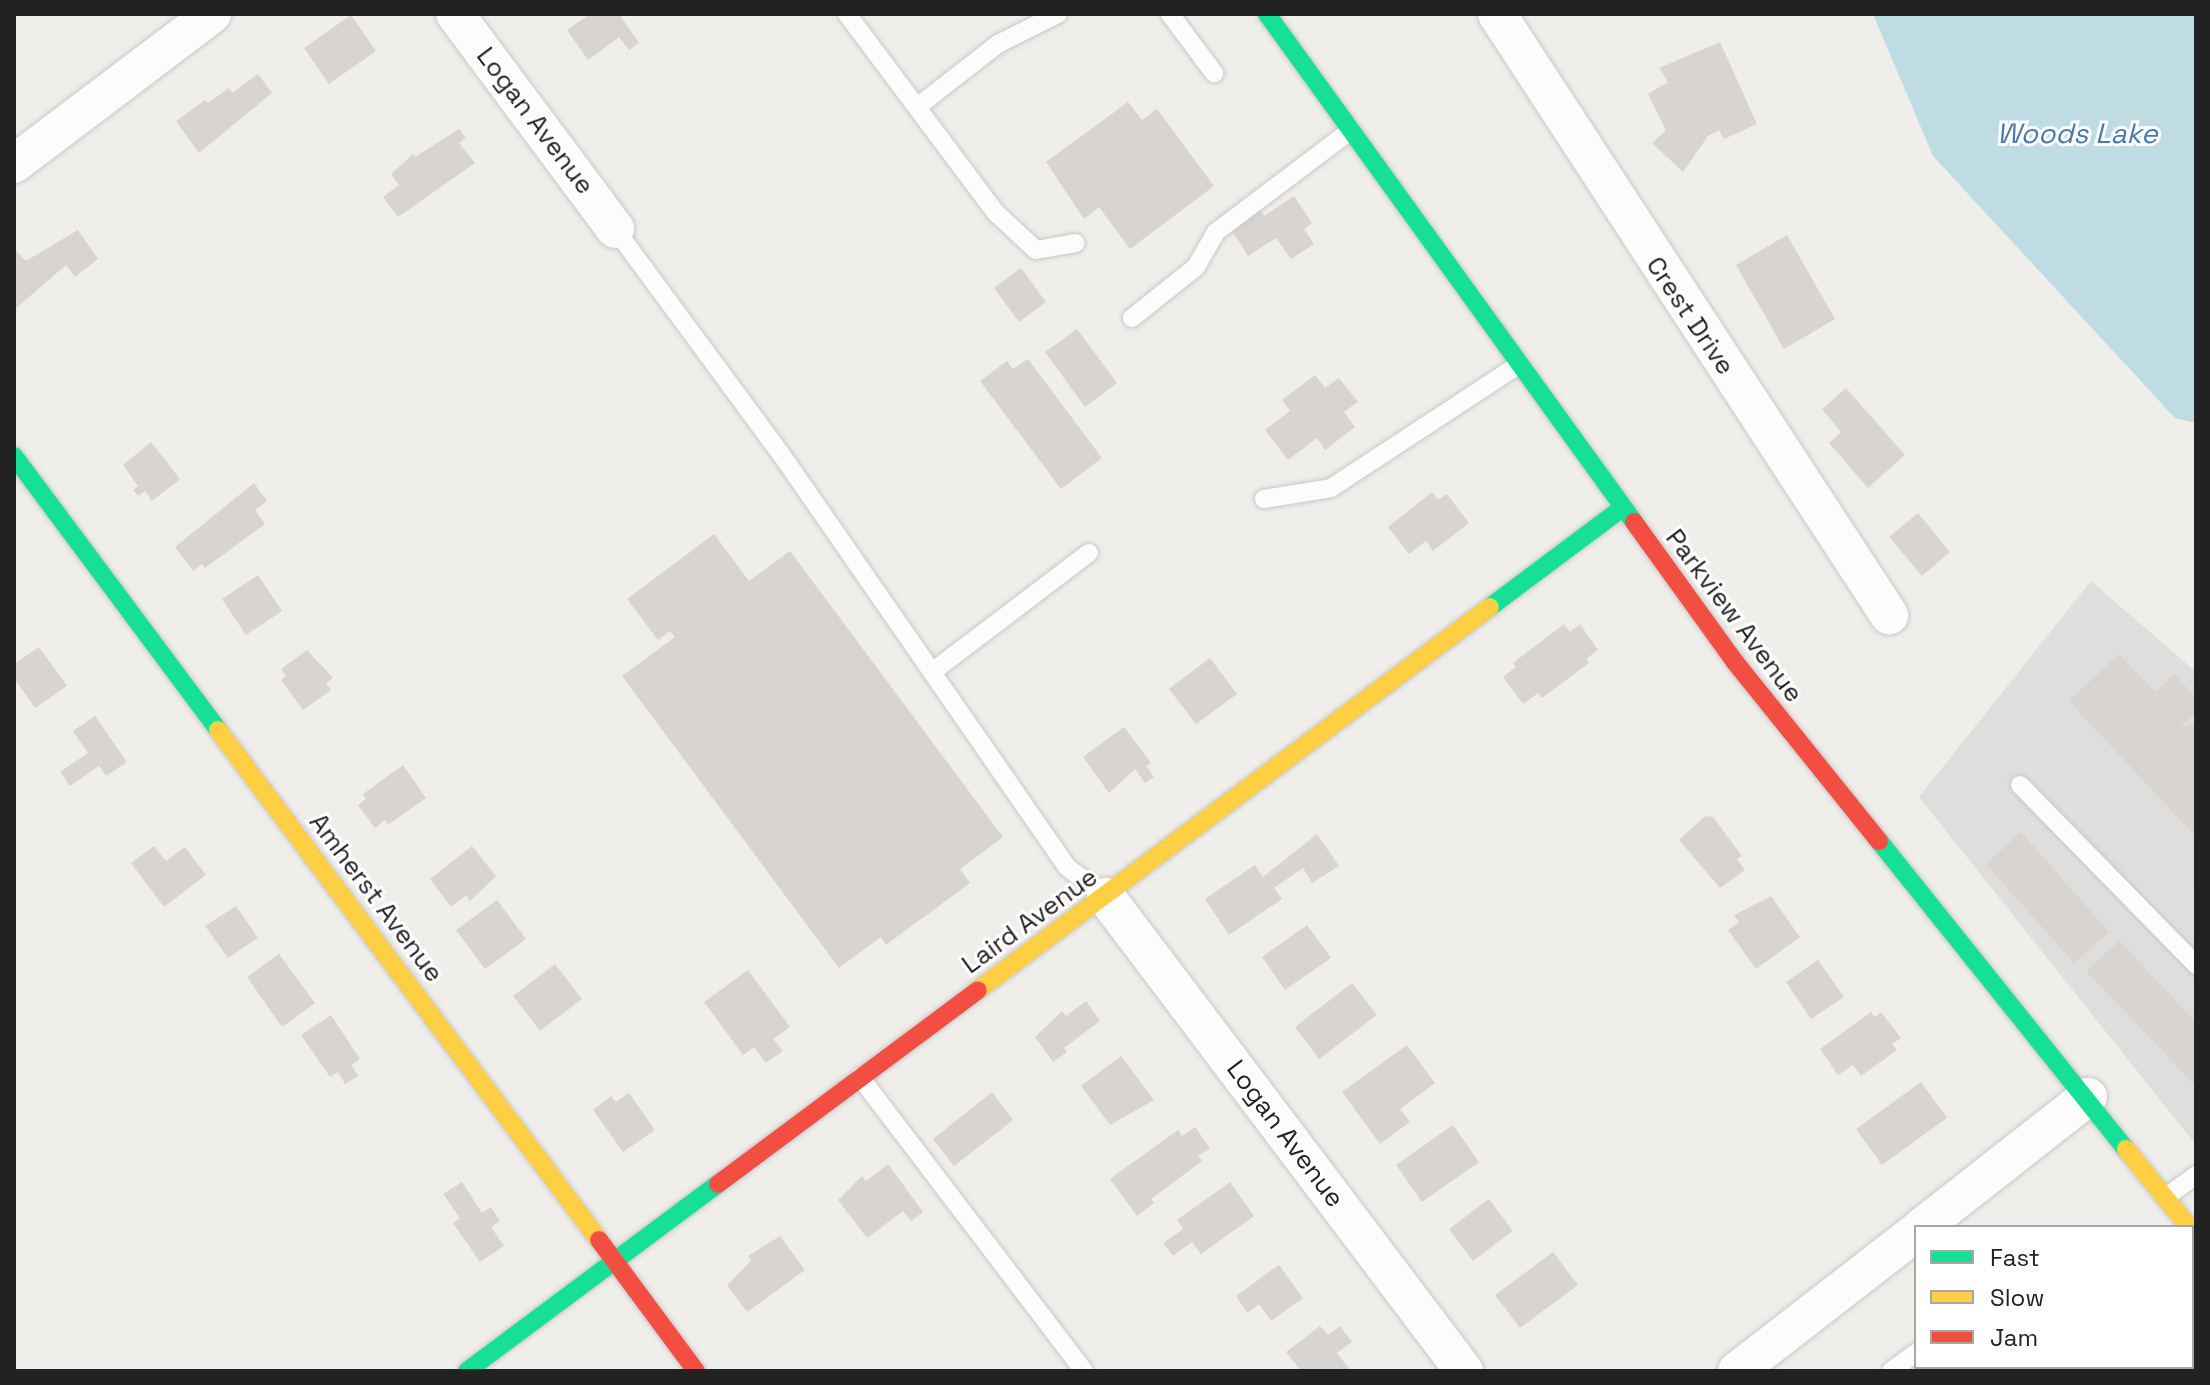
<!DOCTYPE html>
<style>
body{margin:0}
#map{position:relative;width:2210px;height:1385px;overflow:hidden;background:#f0eeeb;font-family:"Space Grotesk",sans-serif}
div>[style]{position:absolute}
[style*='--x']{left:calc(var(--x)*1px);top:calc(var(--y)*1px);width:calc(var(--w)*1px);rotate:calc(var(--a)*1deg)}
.residential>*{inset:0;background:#dfdedc}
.parking>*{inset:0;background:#e0dfde}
.water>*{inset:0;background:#bfdbe3}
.building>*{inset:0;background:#d7d4d2}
.roads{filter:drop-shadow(0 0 2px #c9c8c7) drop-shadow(0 0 2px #c9c8c7)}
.lane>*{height:18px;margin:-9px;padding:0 9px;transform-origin:9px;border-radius:9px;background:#fdfcfc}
.street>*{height:38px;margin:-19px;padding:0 19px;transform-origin:19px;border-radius:19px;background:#fdfcfc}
.fast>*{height:18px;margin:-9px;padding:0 9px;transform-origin:9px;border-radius:9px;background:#16e098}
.slow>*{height:18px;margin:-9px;padding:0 9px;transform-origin:9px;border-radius:9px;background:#ffcf43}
.jam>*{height:18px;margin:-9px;padding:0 9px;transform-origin:9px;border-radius:9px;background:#f24e42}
span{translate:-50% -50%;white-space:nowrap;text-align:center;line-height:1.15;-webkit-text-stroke:6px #fff;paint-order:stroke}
.street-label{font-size:26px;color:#222}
.water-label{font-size:28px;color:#4a7aab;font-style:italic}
.frame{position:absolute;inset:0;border:16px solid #222;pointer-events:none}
.legend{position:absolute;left:1914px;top:1225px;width:280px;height:144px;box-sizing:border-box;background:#fff;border:2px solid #a7a7a7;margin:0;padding:10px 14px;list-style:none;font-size:24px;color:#222}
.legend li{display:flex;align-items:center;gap:16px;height:40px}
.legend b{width:40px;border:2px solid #a7a7a7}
</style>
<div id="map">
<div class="residential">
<div style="clip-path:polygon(2091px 581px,2196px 672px,2196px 1145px,1919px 797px)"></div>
</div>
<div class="parking">
<div style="clip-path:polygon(2044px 742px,2196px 894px,2196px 1009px,1987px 798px)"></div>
</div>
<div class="water">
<div style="clip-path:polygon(1873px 14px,2196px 14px,2196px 423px,2175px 418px,1933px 156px)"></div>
</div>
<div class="building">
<div style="clip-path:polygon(590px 14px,619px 14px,639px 43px,629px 50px,619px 37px,588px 60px,567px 30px)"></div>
<div style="clip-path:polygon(351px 15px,376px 51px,329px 84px,304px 48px)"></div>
<div style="clip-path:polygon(1720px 42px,1757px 124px,1724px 139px,1719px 130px,1708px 136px,1683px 172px,1652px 143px,1666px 130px,1648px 94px,1668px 82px,1659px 68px)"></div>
<div style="clip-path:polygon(258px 74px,272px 93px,199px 153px,176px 121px,205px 100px,208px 103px,229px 88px,232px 93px)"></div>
<div style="clip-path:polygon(1128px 102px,1142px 120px,1157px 109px,1214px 186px,1130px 249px,1099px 207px,1084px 219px,1046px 162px)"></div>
<div style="clip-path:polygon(459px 129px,466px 138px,459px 143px,475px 163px,398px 217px,383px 197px,399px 185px,391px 174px,413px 154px,415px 157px)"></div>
<div style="clip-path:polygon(1294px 196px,1312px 223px,1304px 229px,1314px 244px,1291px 259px,1276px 238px,1248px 256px,1231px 229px,1260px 210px,1264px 216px)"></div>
<div style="clip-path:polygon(78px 230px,98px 259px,75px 277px,66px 265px,14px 310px,14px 249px,26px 261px)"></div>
<div style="clip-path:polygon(1787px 235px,1835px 319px,1784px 349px,1736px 265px)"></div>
<div style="clip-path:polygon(1021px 268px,1046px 302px,1019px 322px,994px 288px)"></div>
<div style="clip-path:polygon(1077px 329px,1117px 383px,1085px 407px,1045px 352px)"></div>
<div style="clip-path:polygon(1028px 359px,1102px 458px,1061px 489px,980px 381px,1007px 361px,1013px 369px)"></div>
<div style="clip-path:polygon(1315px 375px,1325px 388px,1339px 378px,1358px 402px,1344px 412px,1355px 427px,1325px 450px,1317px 438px,1288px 460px,1265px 430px,1290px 411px,1282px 400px)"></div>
<div style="clip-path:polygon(1846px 388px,1905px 455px,1868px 488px,1829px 443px,1841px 432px,1822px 409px)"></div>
<div style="clip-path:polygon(151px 442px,180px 479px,152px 501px,145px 491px,138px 496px,133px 490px,138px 486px,123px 465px)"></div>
<div style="clip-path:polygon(254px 483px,267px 501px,255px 510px,265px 524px,205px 568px,202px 564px,193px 571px,175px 547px)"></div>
<div style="clip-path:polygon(1432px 492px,1438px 500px,1447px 494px,1469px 523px,1433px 551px,1426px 541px,1409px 554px,1388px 527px)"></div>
<div style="clip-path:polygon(1918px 513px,1950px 552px,1922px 576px,1889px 537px)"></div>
<div style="clip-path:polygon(714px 534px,749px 581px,790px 551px,1003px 837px,960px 869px,970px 883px,886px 945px,881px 937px,839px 968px,622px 676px,675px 637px,670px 631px,658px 640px,627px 599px)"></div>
<div style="clip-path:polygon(258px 575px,282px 611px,246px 635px,222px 599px)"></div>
<div style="clip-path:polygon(1564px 624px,1570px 632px,1580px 624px,1598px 650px,1586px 659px,1589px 663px,1542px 698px,1538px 693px,1523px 704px,1503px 677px,1516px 667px,1513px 663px)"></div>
<div style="clip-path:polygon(39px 647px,67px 686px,35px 708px,14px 678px,14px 664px)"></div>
<div style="clip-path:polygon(307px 650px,333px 678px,326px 683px,331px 690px,303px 710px,281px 680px,286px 676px,281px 669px)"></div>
<div style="clip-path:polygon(2119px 654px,2155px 692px,2174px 674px,2196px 698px,2196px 713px,2179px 728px,2192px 724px,2196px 728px,2196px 837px,2069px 701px)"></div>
<div style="clip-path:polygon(1210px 658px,1237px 694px,1196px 724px,1169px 689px)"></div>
<div style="clip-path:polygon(95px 716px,127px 762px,106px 776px,99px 766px,70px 786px,60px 772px,88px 753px,73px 731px)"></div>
<div style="clip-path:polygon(1124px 727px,1151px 763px,1146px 766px,1154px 777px,1145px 783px,1135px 769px,1109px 793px,1083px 757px)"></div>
<div style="clip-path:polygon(403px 765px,426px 798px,388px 825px,385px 820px,375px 828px,358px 805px,366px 799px,363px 794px)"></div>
<div style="clip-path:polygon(1705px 816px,1713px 817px,1742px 856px,1737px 859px,1745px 870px,1720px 888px,1679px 840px)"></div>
<div style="clip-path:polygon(2021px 832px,2109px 932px,2074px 963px,1986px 864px)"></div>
<div style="clip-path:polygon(1317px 834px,1339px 866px,1312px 883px,1303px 868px,1274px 888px,1282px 899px,1229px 935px,1205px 899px,1255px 865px,1263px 877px)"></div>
<div style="clip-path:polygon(154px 846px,166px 861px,185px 847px,206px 875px,164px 907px,131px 863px)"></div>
<div style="clip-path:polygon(472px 846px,496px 876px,470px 901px,466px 895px,451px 907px,430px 879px)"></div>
<div style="clip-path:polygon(1771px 896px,1800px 937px,1756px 969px,1728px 930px,1739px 922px,1734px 915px)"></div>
<div style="clip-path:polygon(497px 900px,526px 939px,485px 969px,456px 930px)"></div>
<div style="clip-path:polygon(236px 906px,258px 938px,228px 958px,205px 926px)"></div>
<div style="clip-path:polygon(1307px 925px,1331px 958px,1285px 990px,1262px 957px)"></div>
<div style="clip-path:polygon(2119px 941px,2196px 1022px,2196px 1086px,2086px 971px)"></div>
<div style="clip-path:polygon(279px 954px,315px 1003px,282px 1027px,247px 977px)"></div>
<div style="clip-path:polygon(1818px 960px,1844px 997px,1811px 1019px,1786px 982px)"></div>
<div style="clip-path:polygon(555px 964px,582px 999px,540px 1031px,513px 996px)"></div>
<div style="clip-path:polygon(748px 970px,790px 1027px,773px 1039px,783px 1051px,766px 1063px,754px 1047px,743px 1055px,704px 1002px)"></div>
<div style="clip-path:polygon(1352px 983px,1377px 1015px,1319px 1059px,1295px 1027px)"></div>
<div style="clip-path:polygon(1086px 1001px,1100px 1021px,1064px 1048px,1067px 1052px,1053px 1062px,1035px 1037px,1062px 1011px,1066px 1016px)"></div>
<div style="clip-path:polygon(1871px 1012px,1875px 1017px,1881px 1012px,1901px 1038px,1892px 1044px,1897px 1050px,1861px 1076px,1853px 1065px,1838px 1075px,1820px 1049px)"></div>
<div style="clip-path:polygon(331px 1015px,360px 1059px,351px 1065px,358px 1076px,345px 1084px,338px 1072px,330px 1077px,301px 1035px)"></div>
<div style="clip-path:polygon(1407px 1045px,1435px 1083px,1400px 1109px,1410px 1122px,1380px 1144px,1342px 1092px)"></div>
<div style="clip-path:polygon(1121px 1056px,1154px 1100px,1110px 1125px,1081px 1086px)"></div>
<div style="clip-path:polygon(1921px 1082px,1947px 1118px,1882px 1165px,1856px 1129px)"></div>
<div style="clip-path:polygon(992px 1092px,1013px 1120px,954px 1166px,933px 1139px)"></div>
<div style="clip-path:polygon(629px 1093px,655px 1130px,623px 1152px,593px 1110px,611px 1096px,616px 1102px)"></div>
<div style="clip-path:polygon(1453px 1125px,1479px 1162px,1422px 1202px,1396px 1165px)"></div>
<div style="clip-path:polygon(1195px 1127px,1210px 1148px,1198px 1156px,1202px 1161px,1151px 1199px,1154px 1203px,1137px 1216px,1110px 1179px,1178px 1130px,1182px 1136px)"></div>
<div style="clip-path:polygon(888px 1164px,923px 1212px,911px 1221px,903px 1211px,867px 1238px,838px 1200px,862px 1176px,866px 1181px)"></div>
<div style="clip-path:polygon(462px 1182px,482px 1213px,491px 1207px,500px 1221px,491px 1227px,504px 1246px,480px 1262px,453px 1223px,460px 1218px,443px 1194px)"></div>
<div style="clip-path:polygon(1230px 1182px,1254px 1216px,1201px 1254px,1192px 1242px,1173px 1256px,1163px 1243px,1183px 1229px,1177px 1220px)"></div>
<div style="clip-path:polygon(1489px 1199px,1513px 1231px,1473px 1261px,1449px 1229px)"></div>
<div style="clip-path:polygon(780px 1236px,805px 1270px,747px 1312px,727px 1285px,751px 1261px,748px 1256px)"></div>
<div style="clip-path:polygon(1553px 1252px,1578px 1285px,1520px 1328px,1495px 1295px)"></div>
<div style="clip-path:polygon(1279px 1265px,1303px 1298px,1271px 1321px,1259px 1304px,1247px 1313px,1236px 1296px)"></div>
<div style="clip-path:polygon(1320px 1326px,1328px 1335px,1340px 1326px,1352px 1342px,1337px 1353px,1351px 1371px,1301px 1371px,1286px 1352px)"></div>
</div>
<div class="roads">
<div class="lane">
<div style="--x:847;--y:14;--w:249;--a:53.2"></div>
<div style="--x:996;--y:213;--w:54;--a:42.8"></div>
<div style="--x:1036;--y:250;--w:40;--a:-10"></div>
<div style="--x:1170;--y:14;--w:74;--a:53.3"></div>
<div style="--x:917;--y:107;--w:103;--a:-37.9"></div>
<div style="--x:998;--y:44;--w:67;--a:-26.6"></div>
<div style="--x:615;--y:229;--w:280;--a:53.6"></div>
<div style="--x:781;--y:454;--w:502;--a:55.3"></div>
<div style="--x:1067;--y:867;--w:46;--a:37.1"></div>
<div style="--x:1132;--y:318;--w:82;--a:-38.6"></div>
<div style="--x:1196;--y:267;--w:40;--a:-60.3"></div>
<div style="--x:1216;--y:232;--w:168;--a:-37"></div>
<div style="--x:1264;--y:499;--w:68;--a:-9.3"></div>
<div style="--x:1331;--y:488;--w:224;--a:-33.3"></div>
<div style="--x:932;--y:672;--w:197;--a:-37.2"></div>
<div style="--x:2020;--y:785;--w:252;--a:45.6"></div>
<div style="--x:860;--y:1077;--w:370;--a:52.7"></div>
<div style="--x:2166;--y:1197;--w:37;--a:-36"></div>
<div style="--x:2193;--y:1359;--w:5;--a:53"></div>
<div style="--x:2069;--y:1367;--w:5;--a:53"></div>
<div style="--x:1891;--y:1371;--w:31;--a:-36"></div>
<div style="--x:2017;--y:1371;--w:6;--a:-39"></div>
<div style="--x:2178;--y:1371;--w:6;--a:-39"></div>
</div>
<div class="street">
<div style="--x:455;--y:14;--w:268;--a:53.3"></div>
<div style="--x:1497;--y:14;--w:718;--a:56.89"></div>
<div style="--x:14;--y:164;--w:248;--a:-37.1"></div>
<div style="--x:1106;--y:897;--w:594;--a:52.94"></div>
<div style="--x:1922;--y:1227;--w:211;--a:-38.1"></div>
<div style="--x:1737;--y:1371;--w:227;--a:-37.8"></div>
</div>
<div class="fast">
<div style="--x:1267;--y:14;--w:627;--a:54.15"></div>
<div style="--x:14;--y:456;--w:342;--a:53.3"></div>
<div style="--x:1490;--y:607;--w:164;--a:-36.8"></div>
<div style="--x:1879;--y:841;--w:395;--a:51.3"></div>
<div style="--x:467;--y:1371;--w:313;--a:-36.7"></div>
</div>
<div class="slow">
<div style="--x:218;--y:730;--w:637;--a:53.24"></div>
<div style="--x:978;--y:990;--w:639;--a:-36.8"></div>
<div style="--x:2126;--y:1149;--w:100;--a:51.1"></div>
</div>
<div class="jam">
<div style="--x:1634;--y:522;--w:173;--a:54.2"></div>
<div style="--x:1735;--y:662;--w:230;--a:51.2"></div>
<div style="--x:718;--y:1184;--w:324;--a:-36.7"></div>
<div style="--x:599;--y:1240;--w:163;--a:53.5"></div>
</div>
</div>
<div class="street-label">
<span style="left:535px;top:121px;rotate:53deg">Logan Avenue</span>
<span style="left:1690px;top:316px;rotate:56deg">Crest Drive</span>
<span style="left:1734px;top:616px;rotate:53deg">Parkview Avenue</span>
<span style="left:376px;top:898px;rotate:53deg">Amherst Avenue</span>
<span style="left:1030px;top:921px;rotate:-36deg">Laird Avenue</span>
<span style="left:1285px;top:1134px;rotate:53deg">Logan Avenue</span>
</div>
<div class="water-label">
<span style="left:2077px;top:133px">Woods Lake</span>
</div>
<div class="frame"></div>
<ul class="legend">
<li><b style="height:10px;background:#16e098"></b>Fast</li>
<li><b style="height:10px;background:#ffcf43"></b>Slow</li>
<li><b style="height:10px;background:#f24e42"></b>Jam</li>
</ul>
</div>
